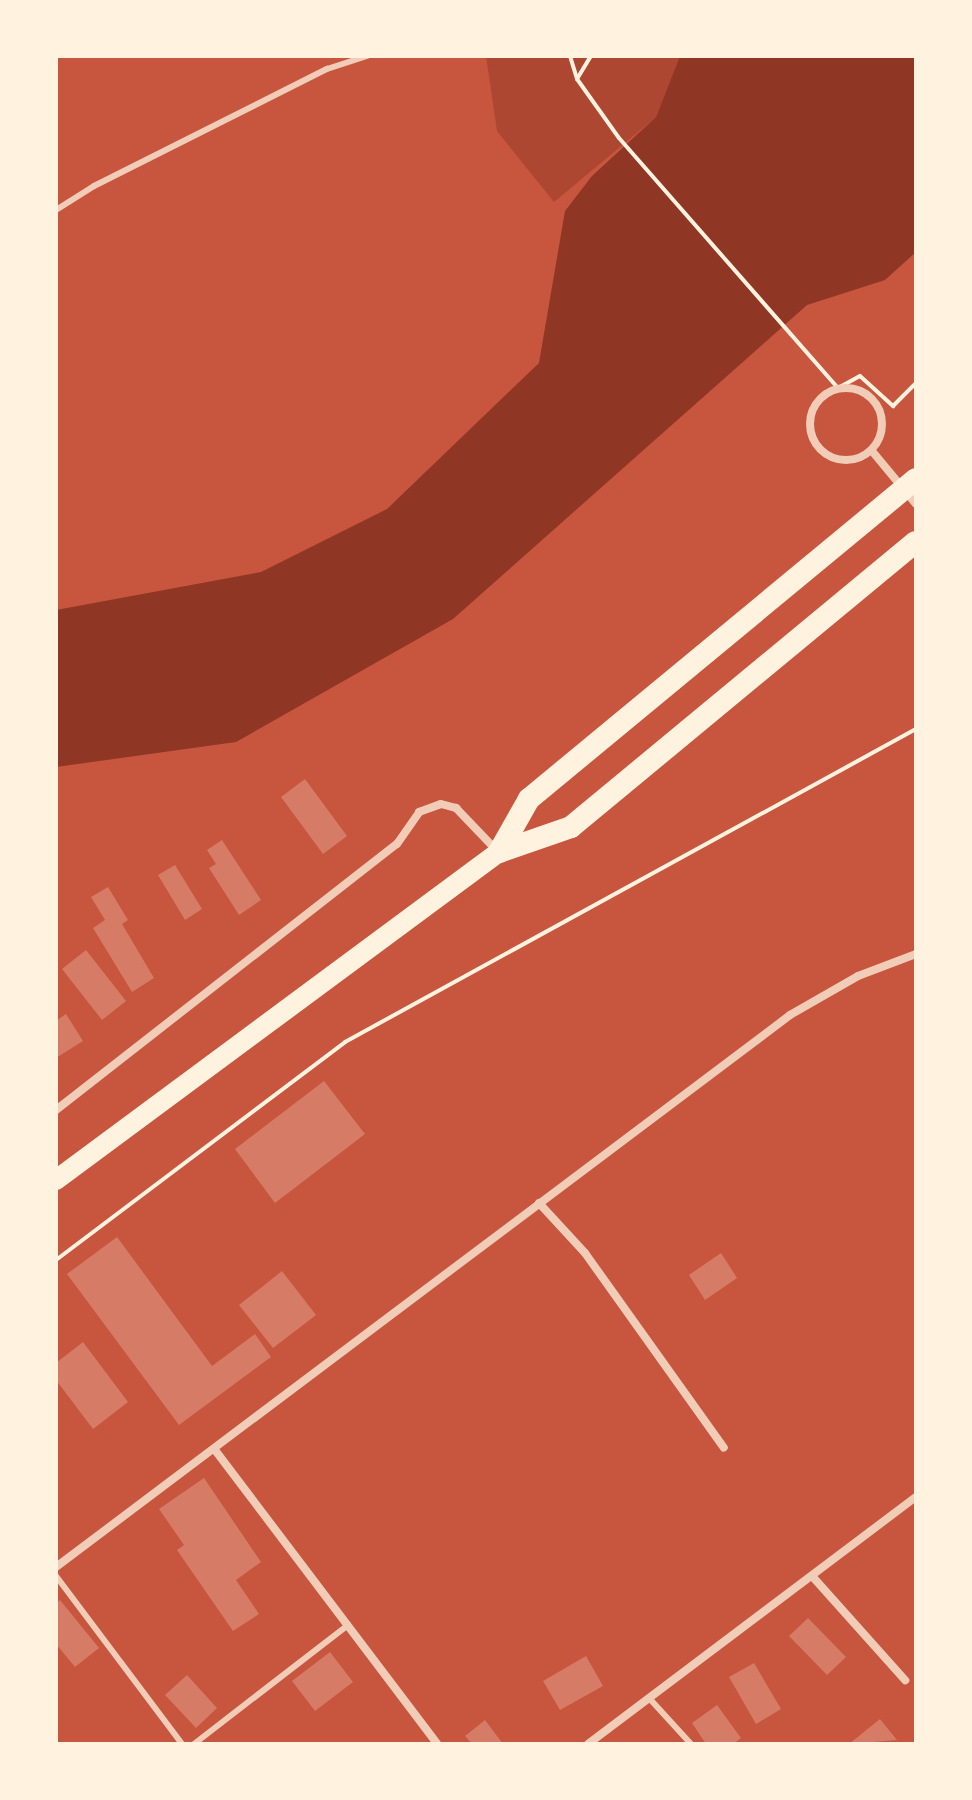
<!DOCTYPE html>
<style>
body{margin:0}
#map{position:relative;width:972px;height:1800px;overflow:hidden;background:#c8553d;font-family:Figtree,sans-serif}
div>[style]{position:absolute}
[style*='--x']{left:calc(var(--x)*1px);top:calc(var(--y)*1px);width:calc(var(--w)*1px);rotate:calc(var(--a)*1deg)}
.green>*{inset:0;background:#ae4732}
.water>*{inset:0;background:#8f3625}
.building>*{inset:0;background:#d67c66}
.path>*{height:4px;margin:-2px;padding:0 2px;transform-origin:2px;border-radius:2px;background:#fff3e0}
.service>*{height:6px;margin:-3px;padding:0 3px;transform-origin:3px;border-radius:3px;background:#f1ccb7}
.minor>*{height:8px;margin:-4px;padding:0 4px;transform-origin:4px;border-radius:4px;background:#f1ccb7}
.minor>.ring{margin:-4px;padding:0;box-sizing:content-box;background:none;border:8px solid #f1ccb7;border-radius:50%}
.primary>*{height:20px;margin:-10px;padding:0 10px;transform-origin:10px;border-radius:10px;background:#fff3e0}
.trunk>*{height:22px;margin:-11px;padding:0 11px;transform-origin:11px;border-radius:11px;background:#fff3e0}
span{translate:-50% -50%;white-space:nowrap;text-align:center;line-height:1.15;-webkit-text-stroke:6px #fff3e0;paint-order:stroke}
.frame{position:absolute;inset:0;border:58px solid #fff3e0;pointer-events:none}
</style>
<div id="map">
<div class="green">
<div style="clip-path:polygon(486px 56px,680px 56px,656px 117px,554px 202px,497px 131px)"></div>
</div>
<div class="water">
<div style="clip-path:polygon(680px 56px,916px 56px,916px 252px,885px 280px,807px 305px,453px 619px,236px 742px,56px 767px,56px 610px,261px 572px,387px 509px,539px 363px,565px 211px,592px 176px,656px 117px)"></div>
</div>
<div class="building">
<div style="clip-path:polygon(305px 779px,347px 836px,323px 854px,281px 797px)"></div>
<div style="clip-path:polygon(222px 840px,261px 900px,239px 915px,209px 868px,216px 864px,207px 850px)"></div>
<div style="clip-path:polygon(175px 865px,202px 909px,185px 920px,158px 875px)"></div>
<div style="clip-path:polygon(108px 887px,128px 920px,122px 924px,154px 978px,132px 992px,93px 928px,105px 920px,91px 897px)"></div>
<div style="clip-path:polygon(86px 950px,126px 1001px,102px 1020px,62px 969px)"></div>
<div style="clip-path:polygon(66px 1014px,83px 1041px,56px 1058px,56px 1021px)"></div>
<div style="clip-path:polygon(324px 1081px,365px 1134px,275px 1203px,235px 1149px)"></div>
<div style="clip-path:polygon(117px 1237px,212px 1366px,255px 1334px,271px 1357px,179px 1425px,67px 1274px)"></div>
<div style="clip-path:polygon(721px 1253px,737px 1278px,705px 1300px,689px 1275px)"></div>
<div style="clip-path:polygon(282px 1271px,316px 1315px,273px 1348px,239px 1305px)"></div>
<div style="clip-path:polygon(83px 1342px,128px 1402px,93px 1429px,56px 1380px,56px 1363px)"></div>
<div style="clip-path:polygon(204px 1478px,261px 1562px,236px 1580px,259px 1614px,233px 1631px,177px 1550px,184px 1545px,159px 1509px)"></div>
<div style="clip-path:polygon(60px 1600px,99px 1648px,75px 1667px,56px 1644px,56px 1604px)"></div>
<div style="clip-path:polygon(808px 1618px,846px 1657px,827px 1675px,789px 1636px)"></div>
<div style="clip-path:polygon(330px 1652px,353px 1682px,315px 1711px,292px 1681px)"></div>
<div style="clip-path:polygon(586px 1656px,603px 1686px,560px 1710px,543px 1681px)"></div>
<div style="clip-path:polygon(754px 1663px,781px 1709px,756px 1724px,729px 1677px)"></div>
<div style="clip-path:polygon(187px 1675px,217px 1708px,196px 1728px,165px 1695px)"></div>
<div style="clip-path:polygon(717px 1705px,741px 1738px,733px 1744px,706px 1744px,692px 1723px)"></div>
<div style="clip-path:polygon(880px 1719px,897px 1740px,849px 1744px)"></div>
<div style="clip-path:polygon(485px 1720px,503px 1744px,472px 1744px,465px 1736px)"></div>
</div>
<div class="path">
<div style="--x:570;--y:56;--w:24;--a:73"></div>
<div style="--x:577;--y:79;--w:72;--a:54.6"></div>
<div style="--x:619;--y:138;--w:332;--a:48.8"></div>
<div style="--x:838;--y:388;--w:25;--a:-29"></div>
<div style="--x:860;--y:376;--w:45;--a:42.3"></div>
<div style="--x:893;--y:406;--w:33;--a:-45"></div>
<div style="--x:577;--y:79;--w:27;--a:-59"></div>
<div style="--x:56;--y:1260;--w:362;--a:-37"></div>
<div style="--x:345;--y:1042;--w:651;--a:-28.73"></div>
</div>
<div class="service">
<div style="--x:56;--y:210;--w:45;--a:-32.3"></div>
<div style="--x:94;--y:186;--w:261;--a:-26.7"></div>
<div style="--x:327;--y:69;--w:42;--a:-18"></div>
<div style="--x:56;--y:1576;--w:210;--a:53.1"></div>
<div style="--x:649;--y:1698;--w:62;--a:47.6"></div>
<div style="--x:194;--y:1744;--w:195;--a:-37.7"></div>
</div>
<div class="minor">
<div class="ring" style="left:810px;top:388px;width:64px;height:64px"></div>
<div style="--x:872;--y:451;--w:69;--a:50.3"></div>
<div style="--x:56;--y:1110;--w:432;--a:-38"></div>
<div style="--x:397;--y:844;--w:39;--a:-55"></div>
<div style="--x:419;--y:812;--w:23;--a:-20"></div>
<div style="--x:441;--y:804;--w:16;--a:15"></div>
<div style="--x:456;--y:808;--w:61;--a:46.3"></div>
<div style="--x:539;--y:1203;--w:68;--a:47.4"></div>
<div style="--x:585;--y:1253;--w:239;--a:54.5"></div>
<div style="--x:215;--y:1450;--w:368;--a:52.9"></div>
<div style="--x:56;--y:1567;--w:918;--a:-36.94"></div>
<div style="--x:790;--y:1015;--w:78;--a:-29.8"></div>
<div style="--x:858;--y:976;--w:62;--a:-20.8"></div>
<div style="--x:812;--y:1576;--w:140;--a:48.2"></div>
<div style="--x:588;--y:1744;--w:411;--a:-37"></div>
</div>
<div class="primary">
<div style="--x:56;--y:1180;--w:551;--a:-36.52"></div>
</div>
<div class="trunk">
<div style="--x:499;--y:852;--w:61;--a:-60.5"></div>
<div style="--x:529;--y:799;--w:502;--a:-39.59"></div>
<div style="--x:499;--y:852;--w:76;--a:-19.1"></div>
<div style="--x:571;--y:827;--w:447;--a:-39.6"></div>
</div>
<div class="frame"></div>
</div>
